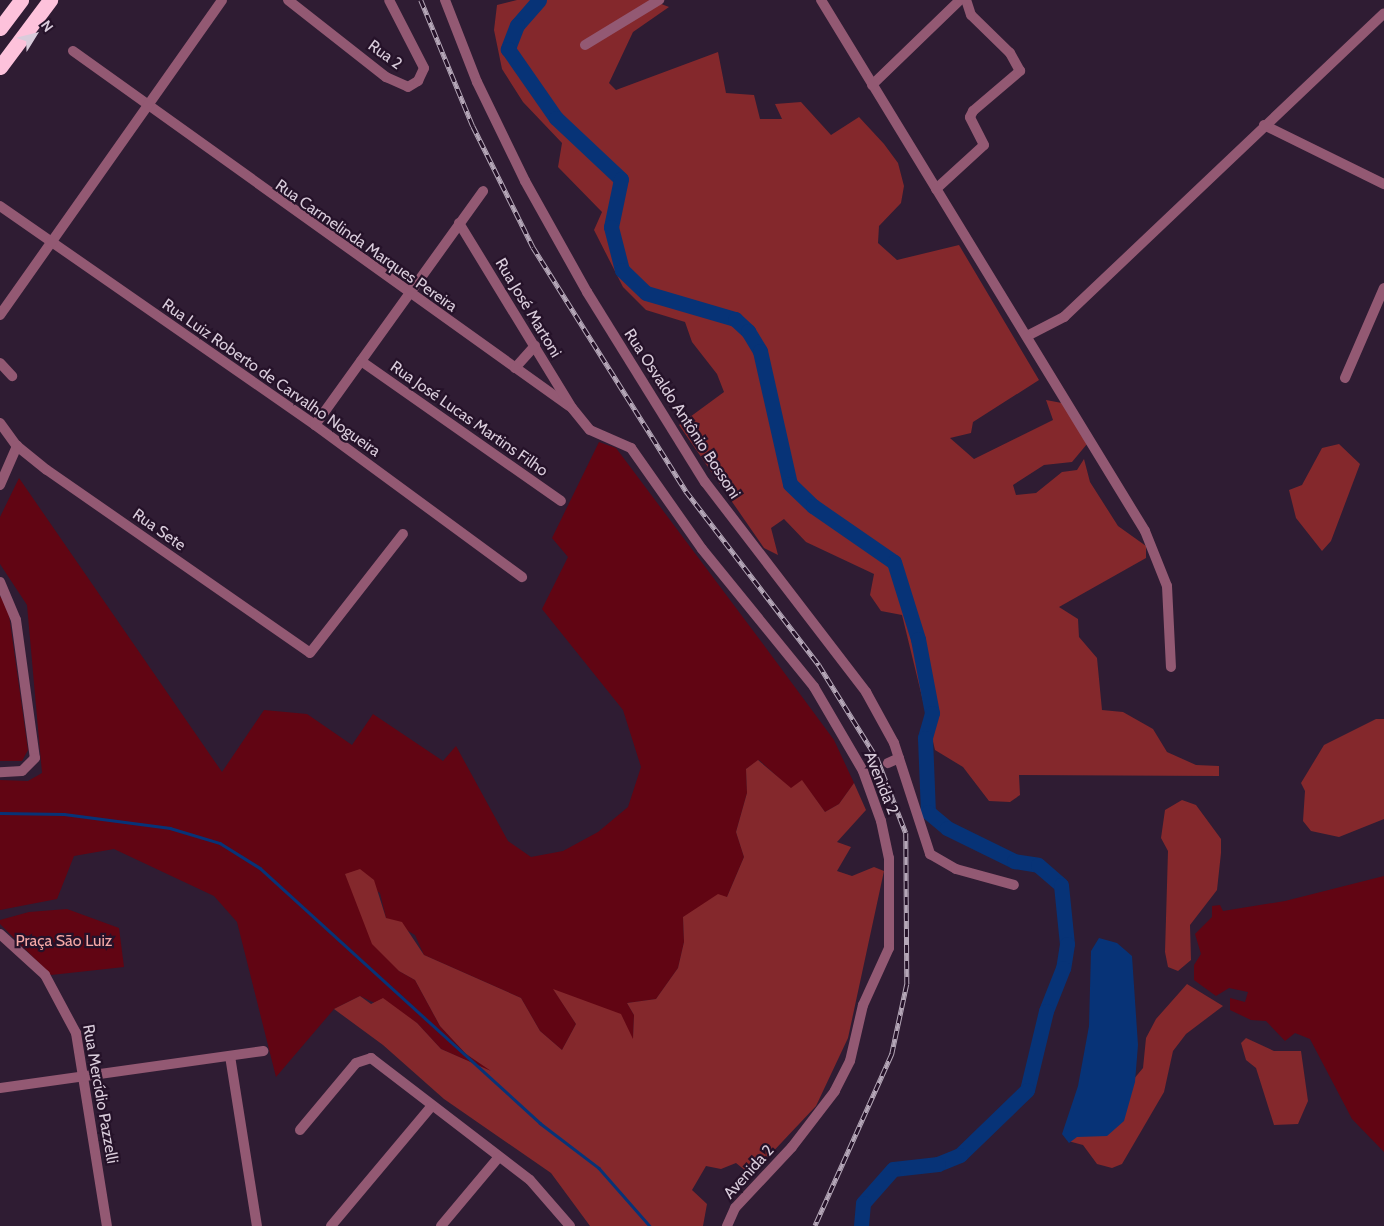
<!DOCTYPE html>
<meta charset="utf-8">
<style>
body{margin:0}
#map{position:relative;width:1384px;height:1226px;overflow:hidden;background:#2f1c33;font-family:Cabin,sans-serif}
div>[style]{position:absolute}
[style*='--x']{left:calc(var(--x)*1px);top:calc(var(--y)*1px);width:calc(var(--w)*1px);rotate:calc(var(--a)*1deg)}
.green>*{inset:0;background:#610513}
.forest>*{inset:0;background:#84282c}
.water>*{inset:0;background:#073377}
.stream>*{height:2.5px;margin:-1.25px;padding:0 1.25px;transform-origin:1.25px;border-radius:1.25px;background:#073377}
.river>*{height:15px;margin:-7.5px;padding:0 7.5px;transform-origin:7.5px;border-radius:7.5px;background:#073377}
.minor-tunnel>*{height:10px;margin-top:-5px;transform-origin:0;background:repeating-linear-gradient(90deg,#48364c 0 10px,transparent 0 15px)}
.minor>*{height:10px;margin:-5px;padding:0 5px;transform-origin:5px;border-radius:5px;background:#935973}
.highway>*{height:15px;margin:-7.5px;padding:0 7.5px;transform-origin:7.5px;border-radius:7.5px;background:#fdc2db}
.rail>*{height:4.5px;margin-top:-2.25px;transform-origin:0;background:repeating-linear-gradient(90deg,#251229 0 8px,#b5a7b8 0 16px);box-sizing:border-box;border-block:1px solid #b5a7b8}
span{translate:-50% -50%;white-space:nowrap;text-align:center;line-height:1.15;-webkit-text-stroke:4.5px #251229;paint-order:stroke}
.street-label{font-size:16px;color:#d9ccdb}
.park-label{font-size:16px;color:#f6a8a5}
.north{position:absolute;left:10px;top:10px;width:50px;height:50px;-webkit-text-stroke:4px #251229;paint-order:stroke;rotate:54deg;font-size:14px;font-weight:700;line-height:20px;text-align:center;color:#d9ccdb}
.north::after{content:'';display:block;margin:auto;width:18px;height:22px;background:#d9ccdb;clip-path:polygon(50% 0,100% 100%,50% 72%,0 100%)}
</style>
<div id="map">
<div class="green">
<div style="clip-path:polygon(599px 442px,616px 448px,763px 644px,834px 740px,854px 783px,839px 804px,825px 812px,802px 781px,791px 789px,759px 760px,746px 769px,747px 793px,736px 832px,744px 857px,727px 897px,683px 917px,684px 942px,678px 968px,656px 999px,627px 1003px,634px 1015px,633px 1040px,554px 990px,576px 1024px,562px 1050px,540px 1031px,521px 998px,424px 955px,415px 935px,386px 918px,380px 893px,345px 874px,399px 971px,415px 980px,440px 1026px,466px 1054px,495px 1073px,441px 1049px,417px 1023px,360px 996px,334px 1009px,276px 1077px,237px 922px,214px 896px,114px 849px,74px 856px,57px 899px,0 910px,0 780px,28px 781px,42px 773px,27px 605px,0 564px,0 517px,19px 478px,222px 772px,264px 710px,307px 714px,352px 745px,373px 714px,443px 761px,456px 746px,508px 841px,531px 857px,563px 851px,598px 832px,628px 807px,641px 767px,623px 710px,542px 609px,568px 557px,552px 538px)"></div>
<div style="clip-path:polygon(0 596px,8px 608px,28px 750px,22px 761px,0 761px)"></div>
<div style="clip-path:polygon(1384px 876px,1384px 1152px,1352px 1119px,1310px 1039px,1295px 1033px,1285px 1041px,1266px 1021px,1251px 1020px,1230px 1010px,1230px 998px,1245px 1002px,1248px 992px,1229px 988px,1216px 996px,1194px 980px,1194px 965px,1201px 954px,1195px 934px,1212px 917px,1212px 906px,1220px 905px,1223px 911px,1285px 901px)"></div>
<div style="clip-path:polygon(67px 909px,119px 928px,124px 967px,51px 975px,0 924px,0 920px,29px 912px)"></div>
</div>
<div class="forest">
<div style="clip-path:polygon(517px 0,651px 0,669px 7px,633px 32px,609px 83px,616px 90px,718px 52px,726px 93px,754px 95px,760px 119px,782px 119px,775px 104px,801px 102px,831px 135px,859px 117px,884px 144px,898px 163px,904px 186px,901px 203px,879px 226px,878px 243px,897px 260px,959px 245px,1039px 380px,973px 422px,971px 433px,950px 438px,974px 459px,1053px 420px,1046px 400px,1062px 403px,1087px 444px,1072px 462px,1044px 465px,1013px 485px,1016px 495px,1036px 493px,1062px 472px,1077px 470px,1084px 459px,1090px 482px,1118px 526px,1146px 546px,1146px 558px,1059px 607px,1078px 619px,1079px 637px,1097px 658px,1102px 710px,1123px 712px,1153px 729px,1167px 752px,1196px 765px,1219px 766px,1219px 776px,1019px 775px,1020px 795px,1010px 802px,989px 801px,963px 767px,935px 750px,902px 615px,881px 611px,870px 595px,874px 574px,806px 542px,784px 519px,771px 528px,778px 555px,764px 548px,679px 425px,724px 392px,717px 374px,692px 342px,685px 322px,646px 310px,623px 287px,594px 230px,602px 212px,558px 167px,562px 143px,523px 102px,502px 69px,494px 30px,497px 5px)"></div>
<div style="clip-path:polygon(1339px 444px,1360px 464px,1331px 541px,1322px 551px,1296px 518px,1289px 490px,1302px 485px,1322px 448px)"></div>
<div style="clip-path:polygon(1376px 719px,1384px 719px,1384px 819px,1339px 837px,1311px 831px,1303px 821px,1305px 791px,1301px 783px,1324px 745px)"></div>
<div style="clip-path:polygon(758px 760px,791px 788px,802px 780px,825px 812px,839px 804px,854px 783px,866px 810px,837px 842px,851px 847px,837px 871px,852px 876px,874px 867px,884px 871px,848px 1038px,816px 1106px,751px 1175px,736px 1163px,721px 1169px,706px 1166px,692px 1190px,707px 1204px,703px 1226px,590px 1226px,551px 1173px,444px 1099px,383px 1045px,334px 1009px,360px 996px,371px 1004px,383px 998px,417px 1023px,441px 1049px,491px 1071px,466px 1054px,440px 1026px,415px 980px,399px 971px,372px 944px,345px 874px,360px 869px,374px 880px,386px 918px,402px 922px,424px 955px,521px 998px,540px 1031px,562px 1050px,576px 1024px,553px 989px,621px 1014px,633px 1039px,634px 1015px,627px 1003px,656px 999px,678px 968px,684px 942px,683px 917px,718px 894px,727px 897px,744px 857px,736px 832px,747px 793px,746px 769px)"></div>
<div style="clip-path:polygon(1182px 800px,1196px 805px,1221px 839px,1221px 853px,1217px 890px,1190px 925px,1191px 960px,1178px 971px,1168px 967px,1165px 952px,1168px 851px,1161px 838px,1165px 810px)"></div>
<div style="clip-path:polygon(1187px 984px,1223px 1006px,1186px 1034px,1173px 1051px,1164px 1092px,1122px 1164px,1112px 1168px,1097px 1164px,1083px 1145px,1068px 1141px,1123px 1092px,1143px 1068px,1146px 1038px,1156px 1019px)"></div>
<div style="clip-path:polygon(1246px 1038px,1274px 1051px,1301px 1051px,1308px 1101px,1298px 1124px,1274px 1125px,1256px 1068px,1246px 1060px,1241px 1043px)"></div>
</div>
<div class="water">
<div style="clip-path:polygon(1099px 938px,1117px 943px,1132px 956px,1138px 1045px,1135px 1082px,1124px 1121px,1107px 1136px,1077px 1137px,1069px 1143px,1062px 1134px,1078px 1086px,1089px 1026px,1091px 951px)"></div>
</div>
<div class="stream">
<div style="--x:0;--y:813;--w:64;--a:0.9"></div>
<div style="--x:64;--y:814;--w:107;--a:7.5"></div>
<div style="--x:170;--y:828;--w:52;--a:16.7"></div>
<div style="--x:220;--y:843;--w:47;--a:32"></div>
<div style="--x:260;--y:868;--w:379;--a:42.3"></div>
<div style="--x:540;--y:1123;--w:74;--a:37.3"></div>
<div style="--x:599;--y:1168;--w:77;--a:48.7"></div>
</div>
<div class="river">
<div style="--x:539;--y:0;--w:33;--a:131"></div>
<div style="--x:517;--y:25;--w:26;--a:111"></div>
<div style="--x:508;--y:49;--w:84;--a:55.2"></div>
<div style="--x:556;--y:118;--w:89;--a:43.2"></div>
<div style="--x:621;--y:179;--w:49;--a:101.8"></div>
<div style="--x:611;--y:227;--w:44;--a:75.7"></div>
<div style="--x:622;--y:270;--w:33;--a:44"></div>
<div style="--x:646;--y:293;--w:93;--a:16.3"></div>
<div style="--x:735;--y:319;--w:18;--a:43"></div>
<div style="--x:748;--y:331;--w:23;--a:59"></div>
<div style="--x:760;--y:351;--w:136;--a:77.3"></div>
<div style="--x:790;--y:484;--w:32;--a:44"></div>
<div style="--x:813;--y:506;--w:98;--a:34.7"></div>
<div style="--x:894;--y:562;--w:81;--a:72.7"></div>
<div style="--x:918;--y:639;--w:75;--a:79.3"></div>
<div style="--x:932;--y:713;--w:26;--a:106"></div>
<div style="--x:925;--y:738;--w:74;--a:87.7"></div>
<div style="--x:928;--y:812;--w:25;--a:40"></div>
<div style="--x:947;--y:828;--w:75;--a:26.2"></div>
<div style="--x:1014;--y:861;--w:24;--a:9"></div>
<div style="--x:1038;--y:865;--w:30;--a:41"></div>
<div style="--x:1061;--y:885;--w:59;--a:84.2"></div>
<div style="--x:1067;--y:944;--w:24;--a:99"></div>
<div style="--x:1063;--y:968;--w:46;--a:111.6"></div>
<div style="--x:1046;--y:1011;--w:81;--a:103.5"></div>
<div style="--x:1027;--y:1090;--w:93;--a:135.9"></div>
<div style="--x:960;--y:1155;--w:24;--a:158"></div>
<div style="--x:938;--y:1164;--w:45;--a:173.7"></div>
<div style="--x:893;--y:1169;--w:45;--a:131.4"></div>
<div style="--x:863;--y:1203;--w:23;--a:95"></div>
</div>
<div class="minor-tunnel">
<div style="--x:871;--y:769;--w:18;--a:-19"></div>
</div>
<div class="minor">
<div style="--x:288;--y:0;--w:125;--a:38.2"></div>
<div style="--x:386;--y:77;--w:24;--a:24"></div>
<div style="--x:408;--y:87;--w:12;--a:-31"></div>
<div style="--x:418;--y:81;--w:14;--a:-65"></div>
<div style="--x:424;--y:68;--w:76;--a:-117.2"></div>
<div style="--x:445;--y:0;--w:88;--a:68.7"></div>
<div style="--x:477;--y:82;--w:110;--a:64.1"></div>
<div style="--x:525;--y:181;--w:127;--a:60.8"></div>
<div style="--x:587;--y:292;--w:224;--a:58.2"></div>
<div style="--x:705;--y:482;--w:265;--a:52.5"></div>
<div style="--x:866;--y:692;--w:58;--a:61.2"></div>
<div style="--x:894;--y:743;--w:117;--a:72"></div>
<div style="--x:930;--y:854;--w:30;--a:30"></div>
<div style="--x:956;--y:869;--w:60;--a:15.4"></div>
<div style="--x:821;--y:0;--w:622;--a:58.61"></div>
<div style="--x:1145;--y:531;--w:59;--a:68.2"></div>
<div style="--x:1167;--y:586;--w:81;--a:87.2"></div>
<div style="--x:585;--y:45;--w:87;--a:-31.3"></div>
<div style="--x:73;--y:51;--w:610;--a:35.59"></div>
<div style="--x:872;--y:85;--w:122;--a:-44"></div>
<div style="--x:1264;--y:125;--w:134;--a:26.2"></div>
<div style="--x:936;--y:189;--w:65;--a:-42.5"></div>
<div style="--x:984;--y:145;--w:31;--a:-117"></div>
<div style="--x:970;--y:117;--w:7;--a:-63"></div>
<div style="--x:973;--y:111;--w:62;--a:-40.4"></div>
<div style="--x:1020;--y:71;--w:21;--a:-119"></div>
<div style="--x:1010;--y:53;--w:54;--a:-135.7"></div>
<div style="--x:971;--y:15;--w:16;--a:-108"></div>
<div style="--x:0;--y:206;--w:384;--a:34.8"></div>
<div style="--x:315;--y:425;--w:257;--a:36.3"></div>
<div style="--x:459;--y:223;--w:217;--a:58.6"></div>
<div style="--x:572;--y:408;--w:28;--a:51"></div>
<div style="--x:590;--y:430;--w:45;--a:23.7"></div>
<div style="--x:631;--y:448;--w:123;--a:54.9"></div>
<div style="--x:702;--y:549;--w:178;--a:50.9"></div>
<div style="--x:814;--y:687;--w:97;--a:59.7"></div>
<div style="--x:863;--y:771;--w:53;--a:70.2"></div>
<div style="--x:881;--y:821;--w:38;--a:78"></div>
<div style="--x:889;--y:858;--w:90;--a:90"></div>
<div style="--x:889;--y:948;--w:63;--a:114.5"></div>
<div style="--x:863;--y:1005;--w:57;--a:103.1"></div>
<div style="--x:850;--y:1061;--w:34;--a:117"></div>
<div style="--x:835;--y:1091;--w:71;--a:127.5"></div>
<div style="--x:792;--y:1147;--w:83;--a:133.1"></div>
<div style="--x:735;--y:1208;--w:20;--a:114"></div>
<div style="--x:0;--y:315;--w:385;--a:-54.8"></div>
<div style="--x:1027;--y:336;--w:42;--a:-27.2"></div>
<div style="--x:1064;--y:317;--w:441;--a:-43.5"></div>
<div style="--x:361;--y:361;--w:244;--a:35"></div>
<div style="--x:0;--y:363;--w:18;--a:47"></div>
<div style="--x:515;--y:368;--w:30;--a:-48"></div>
<div style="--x:1345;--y:378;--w:98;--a:-66.6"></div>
<div style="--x:0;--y:423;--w:29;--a:54"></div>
<div style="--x:17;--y:446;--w:38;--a:39"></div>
<div style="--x:47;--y:470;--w:320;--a:34.8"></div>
<div style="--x:310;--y:653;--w:151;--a:-52"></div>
<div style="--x:315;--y:425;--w:288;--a:-54.3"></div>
<div style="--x:0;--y:485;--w:43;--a:-66.4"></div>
<div style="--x:0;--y:582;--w:41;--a:67.2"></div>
<div style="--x:16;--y:620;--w:139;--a:82.2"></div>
<div style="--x:35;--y:758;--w:18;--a:135"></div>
<div style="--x:22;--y:771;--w:22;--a:177"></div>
<div style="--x:888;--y:763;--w:12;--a:-24"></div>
<div style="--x:0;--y:934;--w:61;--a:42.3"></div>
<div style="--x:45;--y:975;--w:66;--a:61.9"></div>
<div style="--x:76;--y:1033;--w:195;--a:80.9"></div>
<div style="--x:230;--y:1056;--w:172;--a:81"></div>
<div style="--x:0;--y:1088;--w:266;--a:-8"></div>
<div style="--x:300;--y:1130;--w:87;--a:-50.1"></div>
<div style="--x:356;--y:1063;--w:16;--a:-18"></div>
<div style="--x:371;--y:1058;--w:200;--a:37.5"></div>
<div style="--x:530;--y:1180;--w:61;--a:49"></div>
<div style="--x:331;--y:1226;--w:155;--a:-50"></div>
<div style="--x:441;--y:1226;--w:89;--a:-50"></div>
</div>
<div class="highway">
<div style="--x:0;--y:28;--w:35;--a:-53"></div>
<div style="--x:0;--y:67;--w:84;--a:-53.3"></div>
</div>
<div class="rail">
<div style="--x:421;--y:0;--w:136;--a:67.6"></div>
<div style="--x:473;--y:126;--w:135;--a:63.6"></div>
<div style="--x:533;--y:247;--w:288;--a:57.9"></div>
<div style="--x:686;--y:491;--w:219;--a:52.6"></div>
<div style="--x:819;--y:665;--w:110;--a:58.1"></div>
<div style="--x:877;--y:758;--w:80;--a:68.9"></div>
<div style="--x:906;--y:833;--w:151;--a:89.6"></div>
<div style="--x:907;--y:984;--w:72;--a:102.1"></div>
<div style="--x:892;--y:1054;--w:188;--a:114.1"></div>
</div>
<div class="street-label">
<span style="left:385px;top:55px;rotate:36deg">Rua 2</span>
<span style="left:366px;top:246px;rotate:35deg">Rua Carmelinda Marques Pereira</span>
<span style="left:528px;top:308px;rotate:59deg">Rua José Martoni</span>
<span style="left:271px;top:378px;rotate:35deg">Rua Luiz Roberto de Carvalho Nogueira</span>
<span style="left:682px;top:414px;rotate:57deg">Rua Osvaldo Antônio Bossoni</span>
<span style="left:469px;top:419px;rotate:35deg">Rua José Lucas Martins Filho</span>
<span style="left:159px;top:530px;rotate:35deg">Rua Sete</span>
<span style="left:881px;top:783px;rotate:68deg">Avenida 2</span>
<span style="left:100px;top:1094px;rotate:80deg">Rua Mercídio Pazzelli</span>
<span style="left:749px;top:1172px;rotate:-48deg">Avenida 2</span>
</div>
<div class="park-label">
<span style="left:64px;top:941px">Praça São Luiz</span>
</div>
<div class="north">N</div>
</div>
